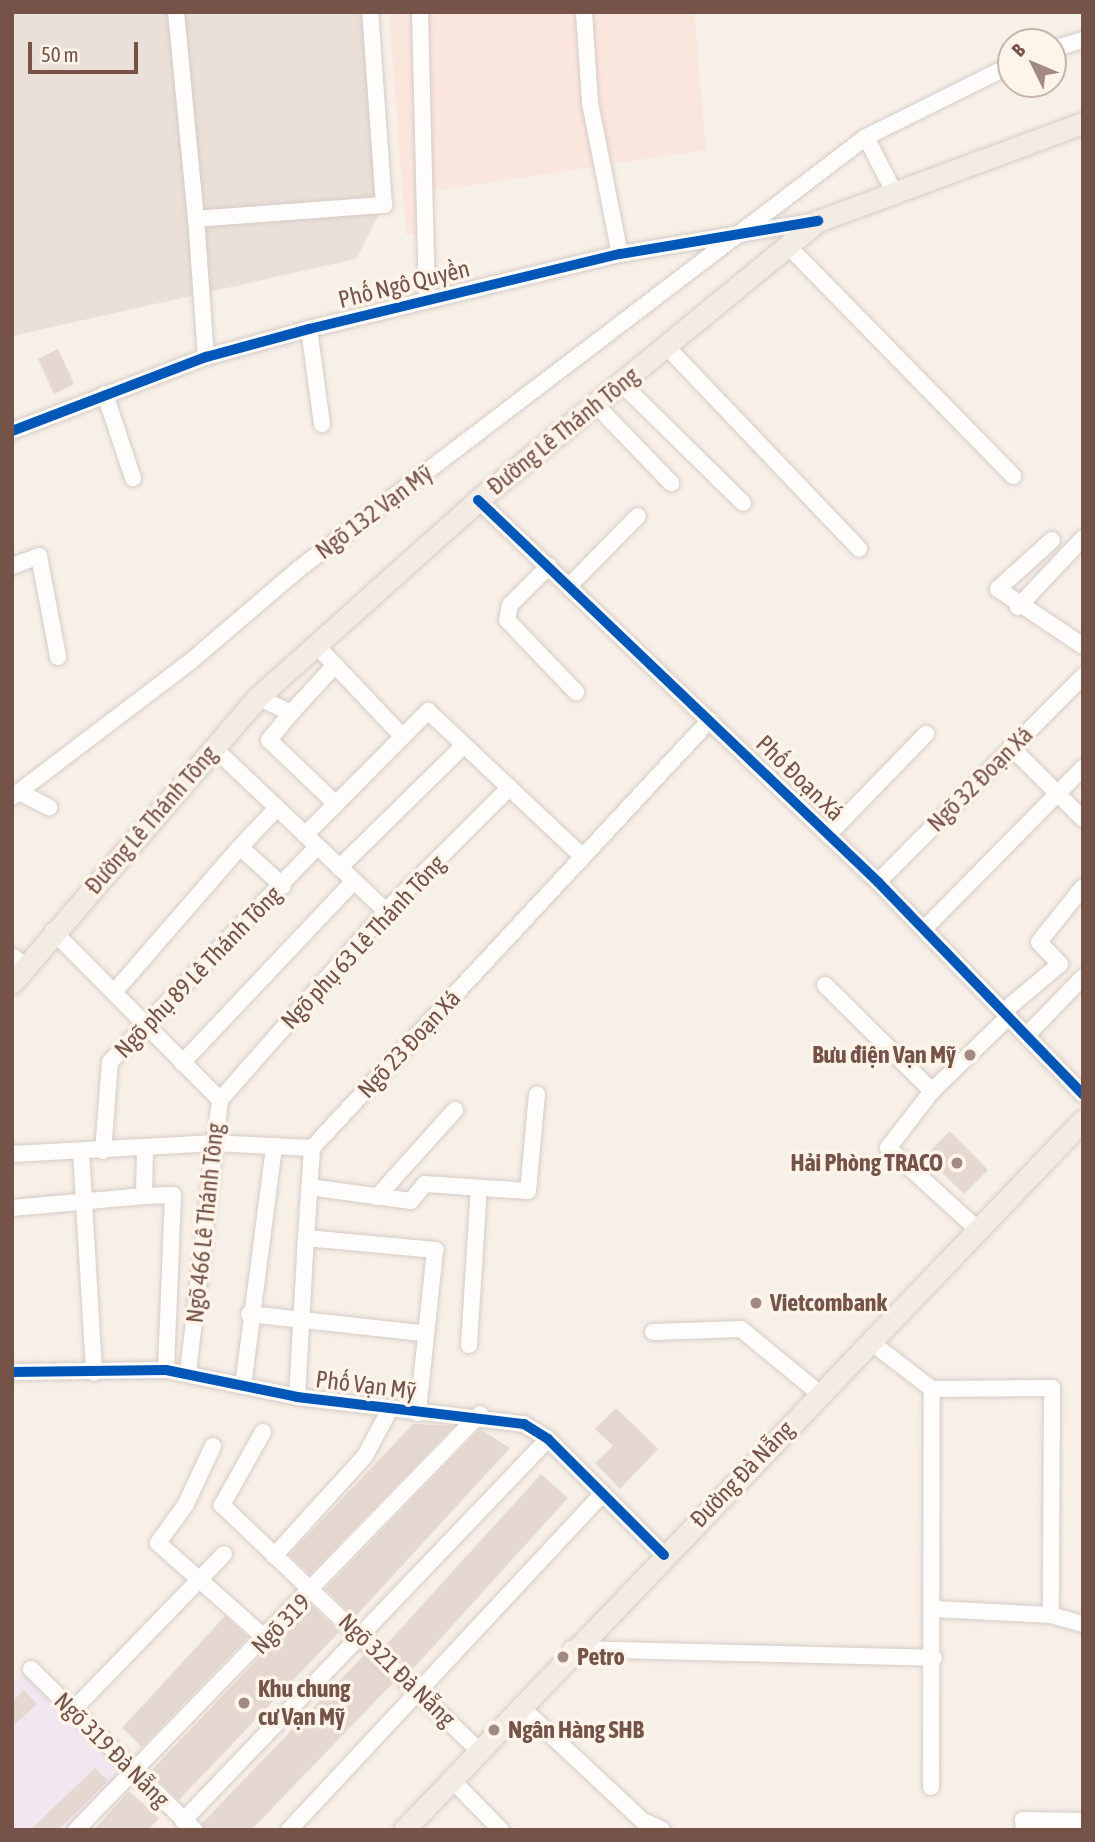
<!DOCTYPE html>
<meta charset="utf-8">
<style>
body{margin:0}
#map{position:relative;width:1095px;height:1842px;overflow:hidden;background:#f7f0e8;font-family:"Asap Condensed",sans-serif}
div>[style]{position:absolute}
[style*='--x']{left:calc(var(--x)*1px);top:calc(var(--y)*1px);width:calc(var(--w)*1px);rotate:calc(var(--a)*1deg)}
.commercial>*{inset:0;background:#fbe6de}
.industrial>*{inset:0;background:#eae0d9}
.education>*{inset:0;background:#f2e7f1}
.building>*{inset:0;background:#e4d8d0}
.roads{filter:drop-shadow(0 0 2px #d6cbc6) drop-shadow(0 0 2px #d6cbc6)}
.minor>*{height:16px;margin:-8px;padding:0 8px;transform-origin:8px;border-radius:8px;background:#fefdfc}
.major>*{height:21px;margin:-10.5px;padding:0 10.5px;transform-origin:10.5px;border-radius:10.5px;background:#f3ece4}
.cycleway>*{height:10px;margin:-5px;padding:0 5px;transform-origin:5px;border-radius:5px;background:#0057b8}
.dots>*{width:19px;height:19px;translate:-50% -50%;box-sizing:border-box;border:4px solid #fff4e9;border-radius:50%}
span{translate:-50% -50%;white-space:nowrap;text-align:center;line-height:1.15;-webkit-text-stroke:7px #fff4e9;paint-order:stroke}
.street-label{font-size:24px;color:#765348}
.poi-label{font-size:24px;color:#765348;font-weight:700}
.right{translate:-100% -50%;text-align:right}
.left{translate:0 -50%;text-align:left}
.frame{position:absolute;inset:0;border:14px solid #765348;pointer-events:none}
.north{position:absolute;left:997px;top:28px;width:70px;height:70px;box-sizing:border-box;background:#fff4e9;border:2px solid #c8b4a9;border-radius:50%;rotate:313deg;font-size:19px;font-weight:700;line-height:28px;text-align:center;color:#765348}
.north::after{content:'';display:block;margin:auto;width:24px;height:32px;background:#a38a80;clip-path:polygon(50% 0,100% 100%,50% 72%,0 100%)}
.scale{position:absolute;left:28px;top:42px;width:110px;height:32px;box-sizing:border-box;border:4px solid #765348;border-top:0;padding-left:9px;font-size:21px;line-height:24px;white-space:nowrap;color:#765348;-webkit-text-stroke:5px #fff4e9;paint-order:stroke}
</style>
<div id="map">
<div class="commercial">
<div style="clip-path:polygon(389px 12px,694px 12px,706px 150px,420px 193px,422px 234px,406px 235px)"></div>
</div>
<div class="industrial">
<div style="clip-path:polygon(12px 12px,370px 12px,384px 205px,356px 259px,12px 336px)"></div>
</div>
<div class="education">
<div style="clip-path:polygon(25px 1671px,126px 1771px,66px 1830px,12px 1830px,12px 1684px)"></div>
</div>
<div class="building">
<div style="clip-path:polygon(58px 349px,74px 384px,54px 394px,38px 359px)"></div>
<div style="clip-path:polygon(950px 1131px,988px 1170px,964px 1194px,925px 1156px)"></div>
<div style="clip-path:polygon(616px 1408px,658px 1449px,620px 1489px,595px 1463px,613px 1446px,595px 1429px)"></div>
<div style="clip-path:polygon(413px 1424px,454px 1426px,310px 1574px,289px 1555px)"></div>
<div style="clip-path:polygon(480px 1429px,510px 1448px,355px 1617px,325px 1589px)"></div>
<div style="clip-path:polygon(541px 1474px,568px 1498px,412px 1670px,385px 1646px)"></div>
<div style="clip-path:polygon(310px 1604px,339px 1632px,179px 1800px,150px 1772px)"></div>
<div style="clip-path:polygon(225px 1616px,248px 1637px,142px 1747px,122px 1728px)"></div>
<div style="clip-path:polygon(364px 1655px,393px 1683px,251px 1830px,204px 1830px,202px 1823px)"></div>
<div style="clip-path:polygon(24px 1690px,37px 1704px,12px 1727px,12px 1702px)"></div>
<div style="clip-path:polygon(95px 1768px,108px 1781px,58px 1830px,30px 1830px)"></div>
<div style="clip-path:polygon(129px 1791px,159px 1818px,148px 1830px,94px 1830px)"></div>
</div>
<div class="roads">
<div class="minor">
<div style="--x:176;--y:12;--w:208;--a:84.5"></div>
<div style="--x:420;--y:12;--w:288;--a:88.6"></div>
<div style="--x:584;--y:12;--w:91;--a:86.2"></div>
<div style="--x:590;--y:103;--w:154;--a:78.8"></div>
<div style="--x:1053;--y:49;--w:31;--a:-17"></div>
<div style="--x:866;--y:137;--w:66;--a:63"></div>
<div style="--x:788;--y:246;--w:322;--a:45.6"></div>
<div style="--x:309;--y:329;--w:96;--a:82.2"></div>
<div style="--x:666;--y:346;--w:280;--a:46.4"></div>
<div style="--x:206;--y:357;--w:138;--a:-94.1"></div>
<div style="--x:196;--y:219;--w:189;--a:-4.3"></div>
<div style="--x:384;--y:205;--w:194;--a:-94.1"></div>
<div style="--x:621;--y:383;--w:171;--a:44.5"></div>
<div style="--x:105;--y:394;--w:89;--a:71.6"></div>
<div style="--x:595;--y:404;--w:110;--a:46.1"></div>
<div style="--x:12;--y:431;--w:208;--a:-20.9"></div>
<div style="--x:206;--y:357;--w:107;--a:-15.2"></div>
<div style="--x:309;--y:329;--w:320;--a:-13.6"></div>
<div style="--x:620;--y:254;--w:200;--a:-9.5"></div>
<div style="--x:478;--y:500;--w:553;--a:43.68"></div>
<div style="--x:878;--y:882;--w:295;--a:46"></div>
<div style="--x:1052;--y:540;--w:73;--a:137.8"></div>
<div style="--x:998;--y:589;--w:102;--a:33.8"></div>
<div style="--x:12;--y:566;--w:29;--a:-20"></div>
<div style="--x:39;--y:556;--w:103;--a:79.3"></div>
<div style="--x:549;--y:566;--w:55;--a:135"></div>
<div style="--x:510;--y:605;--w:15;--a:101"></div>
<div style="--x:507;--y:620;--w:100;--a:46.2"></div>
<div style="--x:569;--y:586;--w:98;--a:-45.4"></div>
<div style="--x:1018;--y:607;--w:95;--a:-46.7"></div>
<div style="--x:315;--y:644;--w:127;--a:46.6"></div>
<div style="--x:258;--y:697;--w:37;--a:26"></div>
<div style="--x:291;--y:713;--w:35;--a:129"></div>
<div style="--x:269;--y:740;--w:93;--a:43.7"></div>
<div style="--x:291;--y:713;--w:65;--a:-47.5"></div>
<div style="--x:1011;--y:747;--w:102;--a:45"></div>
<div style="--x:214;--y:748;--w:237;--a:43.5"></div>
<div style="--x:19;--y:792;--w:34;--a:27"></div>
<div style="--x:12;--y:797;--w:225;--a:-37.2"></div>
<div style="--x:191;--y:661;--w:143;--a:-40.5"></div>
<div style="--x:300;--y:568;--w:711;--a:-37.29"></div>
<div style="--x:866;--y:137;--w:162;--a:-26.4"></div>
<div style="--x:305;--y:835;--w:175;--a:-45.2"></div>
<div style="--x:428;--y:711;--w:213;--a:43.3"></div>
<div style="--x:828;--y:835;--w:141;--a:-45.9"></div>
<div style="--x:240;--y:847;--w:54;--a:-46.5"></div>
<div style="--x:339;--y:868;--w:175;--a:-44.5"></div>
<div style="--x:878;--y:882;--w:291;--a:-45.1"></div>
<div style="--x:924;--y:929;--w:226;--a:-45.4"></div>
<div style="--x:53;--y:931;--w:238;--a:45.3"></div>
<div style="--x:220;--y:1100;--w:275;--a:96.7"></div>
<div style="--x:12;--y:956;--w:17;--a:36"></div>
<div style="--x:825;--y:985;--w:151;--a:44.7"></div>
<div style="--x:116;--y:990;--w:189;--a:-49.1"></div>
<div style="--x:240;--y:847;--w:58;--a:42.2"></div>
<div style="--x:1004;--y:1011;--w:73;--a:-40"></div>
<div style="--x:1060;--y:964;--w:30;--a:-134"></div>
<div style="--x:1039;--y:942;--w:70;--a:-51.3"></div>
<div style="--x:1027;--y:1035;--w:81;--a:-46"></div>
<div style="--x:182;--y:1063;--w:250;--a:-46.6"></div>
<div style="--x:220;--y:1100;--w:252;--a:-48.7"></div>
<div style="--x:386;--y:911;--w:175;--a:-45"></div>
<div style="--x:103;--y:1151;--w:89;--a:-85.5"></div>
<div style="--x:110;--y:1062;--w:298;--a:-46.1"></div>
<div style="--x:145;--y:1151;--w:45;--a:91.3"></div>
<div style="--x:144;--y:1196;--w:29;--a:-2"></div>
<div style="--x:173;--y:1195;--w:175;--a:92.3"></div>
<div style="--x:81;--y:1152;--w:221;--a:86.6"></div>
<div style="--x:12;--y:1154;--w:200;--a:-3.1"></div>
<div style="--x:212;--y:1143;--w:100;--a:2.9"></div>
<div style="--x:312;--y:1148;--w:584;--a:-47.08"></div>
<div style="--x:309;--y:1187;--w:103;--a:7.8"></div>
<div style="--x:411;--y:1201;--w:22;--a:-51"></div>
<div style="--x:425;--y:1184;--w:103;--a:3.9"></div>
<div style="--x:528;--y:1191;--w:97;--a:-84.7"></div>
<div style="--x:377;--y:1197;--w:117;--a:-48.1"></div>
<div style="--x:12;--y:1208;--w:133;--a:-5.2"></div>
<div style="--x:976;--y:1228;--w:119;--a:-137.7"></div>
<div style="--x:888;--y:1148;--w:72;--a:-52.3"></div>
<div style="--x:932;--y:1091;--w:107;--a:-44.2"></div>
<div style="--x:306;--y:1238;--w:90;--a:-86.2"></div>
<div style="--x:249;--y:1314;--w:174;--a:6.3"></div>
<div style="--x:653;--y:1332;--w:88;--a:-2"></div>
<div style="--x:741;--y:1329;--w:102;--a:39.4"></div>
<div style="--x:872;--y:1343;--w:76;--a:37.5"></div>
<div style="--x:932;--y:1389;--w:120;--a:-0.5"></div>
<div style="--x:1052;--y:1388;--w:227;--a:90.3"></div>
<div style="--x:469;--y:1345;--w:157;--a:-86.4"></div>
<div style="--x:12;--y:1372;--w:154;--a:-0.7"></div>
<div style="--x:166;--y:1370;--w:134;--a:11.6"></div>
<div style="--x:297;--y:1397;--w:229;--a:6.8"></div>
<div style="--x:524;--y:1424;--w:28;--a:32"></div>
<div style="--x:548;--y:1439;--w:164;--a:45"></div>
<div style="--x:243;--y:1386;--w:241;--a:-82.6"></div>
<div style="--x:297;--y:1397;--w:159;--a:-86.8"></div>
<div style="--x:306;--y:1238;--w:130;--a:5.3"></div>
<div style="--x:435;--y:1250;--w:164;--a:96"></div>
<div style="--x:263;--y:1432;--w:84;--a:119.3"></div>
<div style="--x:222;--y:1505;--w:354;--a:43.7"></div>
<div style="--x:213;--y:1446;--w:64;--a:115"></div>
<div style="--x:186;--y:1504;--w:48;--a:125.7"></div>
<div style="--x:158;--y:1543;--w:144;--a:41.6"></div>
<div style="--x:274;--y:1556;--w:135;--a:-47.7"></div>
<div style="--x:365;--y:1456;--w:51;--a:-61.9"></div>
<div style="--x:934;--y:1609;--w:117;--a:2.9"></div>
<div style="--x:1051;--y:1615;--w:33;--a:16"></div>
<div style="--x:572;--y:1649;--w:362;--a:1.4"></div>
<div style="--x:31;--y:1669;--w:229;--a:44.6"></div>
<div style="--x:520;--y:1706;--w:168;--a:43.1"></div>
<div style="--x:643;--y:1821;--w:21;--a:25"></div>
<div style="--x:73;--y:1710;--w:217;--a:-45.9"></div>
<div style="--x:452;--y:1780;--w:70;--a:45.6"></div>
<div style="--x:931;--y:1787;--w:398;--a:-89.9"></div>
<div style="--x:183;--y:1821;--w:528;--a:-46.3"></div>
<div style="--x:76;--y:1830;--w:580;--a:-45.84"></div>
<div style="--x:289;--y:1830;--w:456;--a:-47"></div>
<div style="--x:1024;--y:1830;--w:10;--a:-96"></div>
<div style="--x:1023;--y:1820;--w:60;--a:1"></div>
</div>
<div class="major">
<div style="--x:12;--y:983;--w:377;--a:-49.3"></div>
<div style="--x:258;--y:697;--w:295;--a:-41.8"></div>
<div style="--x:478;--y:500;--w:440;--a:-39.4"></div>
<div style="--x:818;--y:221;--w:283;--a:-20.3"></div>
<div style="--x:404;--y:1830;--w:982;--a:-46.28"></div>
</div>
</div>
<div class="cycleway">
<div style="--x:12;--y:431;--w:208;--a:-20.9"></div>
<div style="--x:206;--y:357;--w:107;--a:-15.2"></div>
<div style="--x:309;--y:329;--w:320;--a:-13.6"></div>
<div style="--x:620;--y:254;--w:201;--a:-9.5"></div>
<div style="--x:478;--y:500;--w:553;--a:43.68"></div>
<div style="--x:878;--y:882;--w:295;--a:46"></div>
<div style="--x:12;--y:1372;--w:154;--a:-0.7"></div>
<div style="--x:166;--y:1370;--w:134;--a:11.6"></div>
<div style="--x:297;--y:1397;--w:229;--a:6.8"></div>
<div style="--x:524;--y:1424;--w:28;--a:32"></div>
<div style="--x:548;--y:1439;--w:164;--a:45"></div>
</div>
<div class="dots">
<div style="left:970px;top:1055px;background:#a38a80"></div>
<div style="left:957px;top:1163px;background:#a38a80"></div>
<div style="left:756px;top:1303px;background:#a38a80"></div>
<div style="left:563px;top:1657px;background:#a38a80"></div>
<div style="left:244px;top:1703px;background:#a38a80"></div>
<div style="left:494px;top:1730px;background:#a38a80"></div>
</div>
<div class="street-label">
<span style="left:404px;top:284px;rotate:-14deg">Phố Ngô Quyền</span>
<span style="left:563px;top:431px;rotate:-39deg">Đường Lê Thánh Tông</span>
<span style="left:374px;top:512px;rotate:-37deg">Ngõ 132 Vạn Mỹ</span>
<span style="left:800px;top:778px;rotate:44deg">Phố Đoạn Xá</span>
<span style="left:980px;top:779px;rotate:-45deg">Ngõ 32 Đoạn Xá</span>
<span style="left:151px;top:820px;rotate:-49deg">Đường Lê Thánh Tông</span>
<span style="left:363px;top:942px;rotate:-47deg">Ngõ phụ 63 Lê Thánh Tông</span>
<span style="left:198px;top:972px;rotate:-46deg">Ngõ phụ 89 Lê Thánh Tông</span>
<span style="left:409px;top:1044px;rotate:-47deg">Ngõ 23 Đoạn Xá</span>
<span style="left:205px;top:1223px;rotate:-84deg">Ngõ 466 Lê Thánh Tông</span>
<span style="left:366px;top:1385px;rotate:7deg">Phố Vạn Mỹ</span>
<span style="left:742px;top:1474px;rotate:-46deg">Đường Đà Nẵng</span>
<span style="left:281px;top:1624px;rotate:-46deg">Ngõ 319</span>
<span style="left:397px;top:1670px;rotate:44deg">Ngõ 321 Đà Nẵng</span>
<span style="left:112px;top:1750px;rotate:45deg">Ngõ 319 Đà Nẵng</span>
</div>
<div class="poi-label">
<span class="right" style="left:956px;top:1055px">Bưu điện Vạn Mỹ</span>
<span class="right" style="left:943px;top:1163px">Hải Phòng TRACO</span>
<span class="left" style="left:770px;top:1303px">Vietcombank</span>
<span class="left" style="left:577px;top:1657px">Petro</span>
<span class="left" style="left:258px;top:1703px">Khu chung<br>cư Vạn Mỹ</span>
<span class="left" style="left:508px;top:1730px">Ngân Hàng SHB</span>
</div>
<div class="frame"></div>
<div class="north">B</div>
<div class="scale">50 m</div>
</div>
